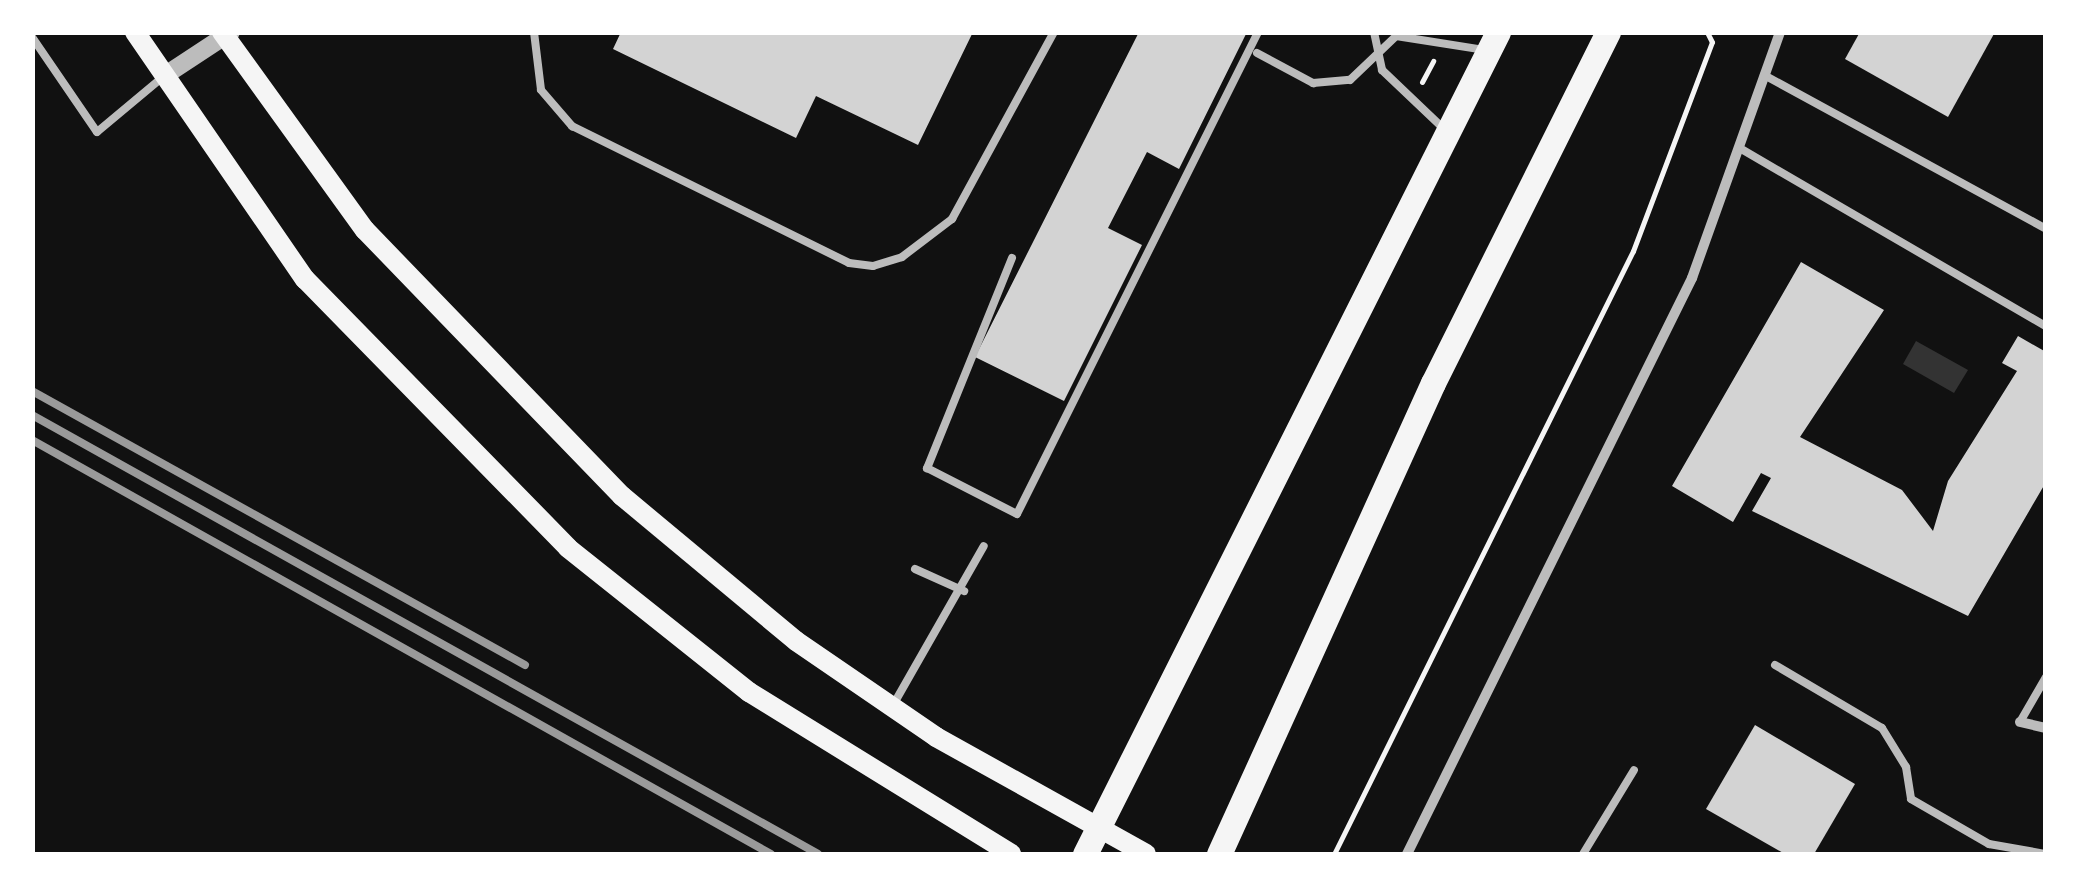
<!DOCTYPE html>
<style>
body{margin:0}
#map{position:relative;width:2078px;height:887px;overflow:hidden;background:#111;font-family:Mulish,sans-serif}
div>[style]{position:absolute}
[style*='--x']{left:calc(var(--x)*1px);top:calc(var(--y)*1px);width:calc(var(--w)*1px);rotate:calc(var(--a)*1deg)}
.water>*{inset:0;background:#333}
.building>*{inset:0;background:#d3d3d3}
.path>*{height:5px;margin:-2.5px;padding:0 2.5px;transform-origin:2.5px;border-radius:2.5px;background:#f5f5f5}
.service>*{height:8px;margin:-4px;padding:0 4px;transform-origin:4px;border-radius:4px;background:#bcbcbc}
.minor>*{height:10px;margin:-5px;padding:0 5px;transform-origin:5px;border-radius:5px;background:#bcbcbc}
.tertiary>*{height:18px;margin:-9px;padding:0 9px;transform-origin:9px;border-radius:9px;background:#bcbcbc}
.secondary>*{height:20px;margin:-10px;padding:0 10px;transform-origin:10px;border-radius:10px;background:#f5f5f5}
.primary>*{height:25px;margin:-12.5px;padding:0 12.5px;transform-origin:12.5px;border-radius:12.5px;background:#f5f5f5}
.rail>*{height:8px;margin:-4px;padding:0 4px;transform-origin:4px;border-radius:4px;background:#9a9a9a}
span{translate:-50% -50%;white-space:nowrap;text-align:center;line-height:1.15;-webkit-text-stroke:9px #fff;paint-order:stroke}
.frame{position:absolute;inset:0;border:35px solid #fff;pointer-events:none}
</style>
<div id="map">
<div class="water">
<div style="clip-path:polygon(1916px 341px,1968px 370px,1954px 393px,1903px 364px)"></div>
</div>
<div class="building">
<div style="clip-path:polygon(621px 32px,973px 32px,918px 145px,816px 96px,796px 138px,613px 49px)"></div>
<div style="clip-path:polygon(1139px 32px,1247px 32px,1179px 169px,1147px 152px,1108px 228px,1142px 245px,1064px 401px,975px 357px)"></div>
<div style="clip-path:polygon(1860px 32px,1995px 32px,1948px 117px,1845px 59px)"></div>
<div style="clip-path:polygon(1801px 262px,1884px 310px,1800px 437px,1902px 490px,1933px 531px,1948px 481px,2017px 371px,2002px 363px,2018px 336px,2046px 352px,2046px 482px,1968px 616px,1752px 511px,1771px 478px,1761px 473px,1733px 522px,1672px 486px)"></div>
<div style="clip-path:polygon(1755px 725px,1855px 784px,1814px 854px,1785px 854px,1706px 809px)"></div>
</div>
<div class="path">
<div style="--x:1422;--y:82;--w:24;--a:-62"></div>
<div style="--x:1334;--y:854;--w:673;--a:-63.63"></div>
<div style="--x:1633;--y:251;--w:223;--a:-69.3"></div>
<div style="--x:1712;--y:42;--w:11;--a:-117"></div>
</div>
<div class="service">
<div style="--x:534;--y:32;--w:58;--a:83.1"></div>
<div style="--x:541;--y:90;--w:48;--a:49.3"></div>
<div style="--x:572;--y:126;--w:309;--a:26.3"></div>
<div style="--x:849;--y:263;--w:24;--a:7"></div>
<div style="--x:873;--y:266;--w:30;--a:-17"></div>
<div style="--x:902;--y:257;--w:63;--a:-37.2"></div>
<div style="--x:952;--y:219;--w:213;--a:-61.4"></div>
<div style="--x:1374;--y:32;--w:39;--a:78"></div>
<div style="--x:1382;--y:70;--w:84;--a:43.6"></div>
<div style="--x:32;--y:37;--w:115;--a:55.6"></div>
<div style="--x:97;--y:132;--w:87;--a:-39.9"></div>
<div style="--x:1257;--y:53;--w:64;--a:28.2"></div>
<div style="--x:1313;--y:83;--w:37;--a:-5"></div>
<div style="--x:1350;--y:80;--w:64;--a:-43.7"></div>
<div style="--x:1396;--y:36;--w:89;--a:9"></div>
<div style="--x:1764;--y:75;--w:321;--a:28.6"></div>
<div style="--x:1743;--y:150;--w:350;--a:30.2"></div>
<div style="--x:1012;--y:258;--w:227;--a:112"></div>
<div style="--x:927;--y:468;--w:101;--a:27.1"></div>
<div style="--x:1017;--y:514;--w:539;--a:-63.43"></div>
<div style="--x:915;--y:569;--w:54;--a:24.2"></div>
<div style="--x:1775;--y:665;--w:124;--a:30.5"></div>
<div style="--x:1882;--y:728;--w:46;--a:58.4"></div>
<div style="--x:1906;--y:767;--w:32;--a:81"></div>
<div style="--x:1911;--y:799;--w:90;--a:30"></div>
<div style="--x:1989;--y:844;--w:58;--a:10"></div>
<div style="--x:892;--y:707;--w:185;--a:-60.3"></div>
<div style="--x:2020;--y:722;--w:52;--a:-60"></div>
<div style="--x:1583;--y:854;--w:98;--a:-58.7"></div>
</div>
<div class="minor">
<div style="--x:2020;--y:722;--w:27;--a:13"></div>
<div style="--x:1407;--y:854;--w:643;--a:-63.67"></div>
<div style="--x:1692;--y:278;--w:261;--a:-70.3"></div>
</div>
<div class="tertiary">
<div style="--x:164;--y:76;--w:80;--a:-33.3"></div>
</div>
<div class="secondary">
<div style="--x:135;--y:32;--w:300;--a:55.5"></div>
<div style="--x:305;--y:279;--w:376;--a:45.6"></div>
<div style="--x:568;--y:548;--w:231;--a:38.5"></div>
<div style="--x:749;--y:692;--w:308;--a:31.7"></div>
<div style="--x:222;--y:32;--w:244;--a:54.2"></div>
<div style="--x:365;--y:230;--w:370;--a:46"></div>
<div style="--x:622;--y:496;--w:226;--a:39.8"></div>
<div style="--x:796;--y:641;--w:170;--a:34.4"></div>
<div style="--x:936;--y:737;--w:240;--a:29.1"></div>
</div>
<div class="primary">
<div style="--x:1085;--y:854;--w:920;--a:-63.32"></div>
<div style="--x:1219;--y:854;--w:517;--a:-65.57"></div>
<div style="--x:1433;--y:383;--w:392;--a:-63.5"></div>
</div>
<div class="rail">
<div style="--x:32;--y:391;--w:564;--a:29.06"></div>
<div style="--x:32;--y:415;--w:900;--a:29.18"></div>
<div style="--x:32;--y:440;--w:847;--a:29.26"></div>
</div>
<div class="frame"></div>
</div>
